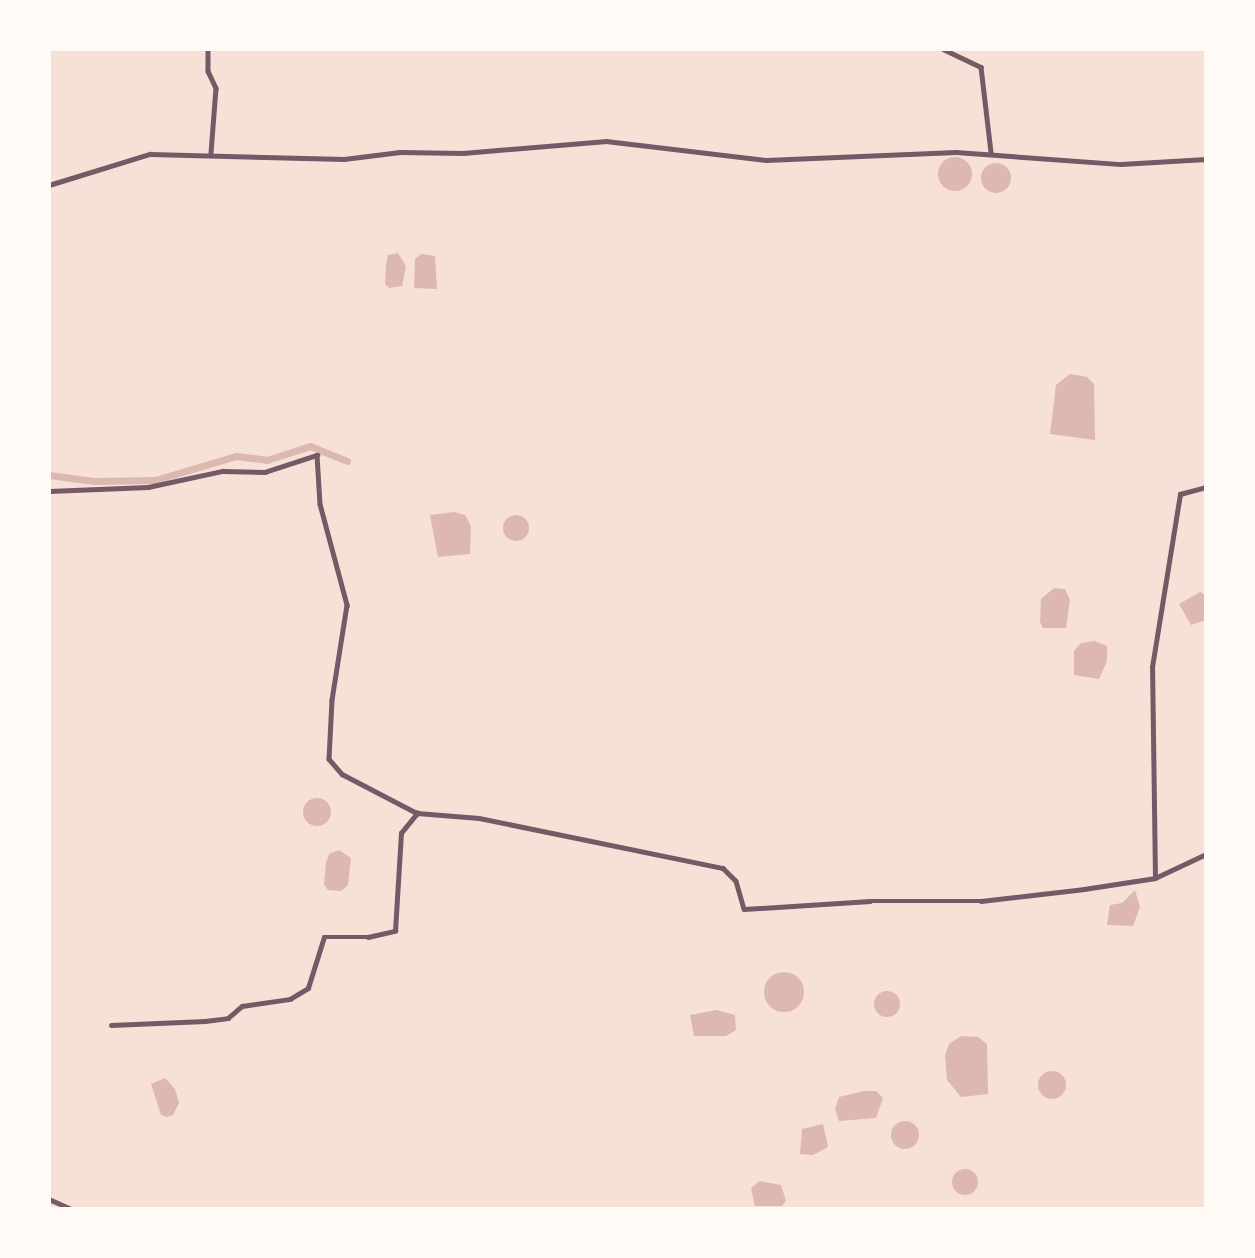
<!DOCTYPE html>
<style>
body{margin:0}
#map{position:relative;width:1255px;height:1258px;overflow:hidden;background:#f7e1d7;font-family:"Crimson Pro",serif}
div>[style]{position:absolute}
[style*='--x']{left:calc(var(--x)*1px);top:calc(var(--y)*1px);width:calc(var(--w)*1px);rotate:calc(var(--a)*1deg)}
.water>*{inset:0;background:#dcb8b0}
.round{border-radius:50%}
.canal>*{height:7px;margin:-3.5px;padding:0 3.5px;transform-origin:3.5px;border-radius:3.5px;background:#dcb8b0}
.minor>*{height:4.5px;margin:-2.25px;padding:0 2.25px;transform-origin:2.25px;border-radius:2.25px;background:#755966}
span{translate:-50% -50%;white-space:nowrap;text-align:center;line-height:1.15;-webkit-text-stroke:7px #fffaf5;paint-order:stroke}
.frame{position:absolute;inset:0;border:51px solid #fffaf5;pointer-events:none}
</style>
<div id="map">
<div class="water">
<div class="round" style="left:938px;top:157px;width:34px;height:34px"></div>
<div class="round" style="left:981px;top:163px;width:30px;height:30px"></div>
<div style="clip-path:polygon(398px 253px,406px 266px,402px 286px,389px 288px,385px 284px,386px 265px,388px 255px)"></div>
<div style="clip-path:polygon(421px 254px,435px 256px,437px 289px,414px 288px,415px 259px)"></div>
<div style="clip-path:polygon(1070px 374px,1087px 377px,1094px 384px,1095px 440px,1050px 434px,1056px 385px)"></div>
<div style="clip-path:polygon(454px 512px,465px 515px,471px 526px,470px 554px,438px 557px,430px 515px)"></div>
<div class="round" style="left:503px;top:515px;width:26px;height:26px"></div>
<div style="clip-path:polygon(1054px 588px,1065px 589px,1070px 600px,1066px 628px,1043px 628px,1040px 622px,1041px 599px)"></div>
<div style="clip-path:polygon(1200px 592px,1206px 595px,1206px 620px,1191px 625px,1179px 604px)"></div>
<div style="clip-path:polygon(1094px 641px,1107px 646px,1107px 661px,1099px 679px,1074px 675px,1074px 651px,1081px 643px)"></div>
<div class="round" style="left:303px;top:798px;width:28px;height:28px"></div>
<div style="clip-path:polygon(339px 850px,351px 858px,348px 885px,341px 891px,328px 890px,324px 885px,326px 863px,329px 854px)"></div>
<div style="clip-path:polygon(1135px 890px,1140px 907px,1133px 926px,1107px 925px,1110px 905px,1122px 903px)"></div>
<div class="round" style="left:764px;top:972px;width:40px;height:40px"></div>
<div class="round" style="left:874px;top:991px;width:26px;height:26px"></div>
<div style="clip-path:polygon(716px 1010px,735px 1015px,736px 1030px,726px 1036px,694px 1036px,690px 1015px)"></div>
<div style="clip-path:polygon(961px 1036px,978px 1037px,987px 1044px,988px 1094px,961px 1097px,947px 1080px,945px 1055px,949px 1044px)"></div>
<div class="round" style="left:1038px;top:1071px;width:28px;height:28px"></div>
<div style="clip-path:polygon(165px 1078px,175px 1089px,179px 1103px,173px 1115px,166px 1117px,161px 1115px,151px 1084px)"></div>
<div style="clip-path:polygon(864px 1091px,876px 1091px,883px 1098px,876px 1118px,839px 1121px,835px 1109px,839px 1097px)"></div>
<div class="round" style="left:891px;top:1121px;width:28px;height:28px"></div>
<div style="clip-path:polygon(823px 1124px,828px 1147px,813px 1155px,800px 1154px,802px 1129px)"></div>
<div class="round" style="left:952px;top:1169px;width:26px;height:26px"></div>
<div style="clip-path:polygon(760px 1181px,781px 1185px,786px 1201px,782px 1206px,755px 1206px,751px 1188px)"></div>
</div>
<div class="canal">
<div style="--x:49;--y:475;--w:45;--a:7.6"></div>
<div style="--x:94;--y:481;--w:61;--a:-0.9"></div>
<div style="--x:155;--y:480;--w:84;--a:-16.5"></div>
<div style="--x:236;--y:456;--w:31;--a:7"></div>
<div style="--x:267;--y:460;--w:45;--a:-18"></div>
<div style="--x:310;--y:446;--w:40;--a:22"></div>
</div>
<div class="minor">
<div style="--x:208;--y:49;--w:22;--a:90"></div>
<div style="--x:208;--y:71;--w:19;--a:65"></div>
<div style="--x:216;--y:88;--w:65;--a:94.4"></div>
<div style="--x:943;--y:49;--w:42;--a:25.3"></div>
<div style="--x:981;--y:67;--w:86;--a:83.3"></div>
<div style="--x:49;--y:185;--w:106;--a:-17.1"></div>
<div style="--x:150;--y:154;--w:194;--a:1.5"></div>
<div style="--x:344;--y:159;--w:56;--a:-7.1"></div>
<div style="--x:400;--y:152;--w:63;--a:0.9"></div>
<div style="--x:463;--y:153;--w:144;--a:-4.8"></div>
<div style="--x:606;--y:141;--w:161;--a:6.8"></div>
<div style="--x:766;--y:160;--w:190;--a:-2.4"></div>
<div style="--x:956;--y:152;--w:165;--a:4.2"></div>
<div style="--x:1121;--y:164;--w:85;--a:-3.4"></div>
<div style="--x:49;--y:491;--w:99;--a:-2.3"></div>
<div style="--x:148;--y:487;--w:76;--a:-12.2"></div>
<div style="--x:222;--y:471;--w:43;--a:1.3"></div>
<div style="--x:265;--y:472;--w:55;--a:-18.1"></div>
<div style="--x:317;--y:455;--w:49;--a:86.5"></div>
<div style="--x:320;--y:504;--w:105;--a:75"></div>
<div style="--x:347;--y:605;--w:96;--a:99"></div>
<div style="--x:332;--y:700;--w:59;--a:92.9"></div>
<div style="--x:329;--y:759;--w:20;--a:49"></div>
<div style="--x:342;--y:774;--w:85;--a:27.5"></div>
<div style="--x:1155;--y:878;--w:211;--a:-90.8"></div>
<div style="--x:1152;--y:667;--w:175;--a:-80.8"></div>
<div style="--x:1180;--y:494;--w:27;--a:-15"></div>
<div style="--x:111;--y:1025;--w:94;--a:-2.4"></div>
<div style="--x:205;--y:1021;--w:23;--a:-7"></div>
<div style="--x:228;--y:1018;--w:18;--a:-41"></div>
<div style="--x:242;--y:1006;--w:49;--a:-8.3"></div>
<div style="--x:290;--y:999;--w:21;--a:-31"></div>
<div style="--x:308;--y:988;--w:53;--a:-72.6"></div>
<div style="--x:324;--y:937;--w:44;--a:0"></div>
<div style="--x:368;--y:937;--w:28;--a:-13"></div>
<div style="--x:395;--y:931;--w:98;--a:-86.5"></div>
<div style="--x:401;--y:833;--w:26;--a:-51"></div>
<div style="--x:417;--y:813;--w:62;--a:4.6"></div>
<div style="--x:479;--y:818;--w:249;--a:11.6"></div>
<div style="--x:723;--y:868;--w:18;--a:45"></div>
<div style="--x:736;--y:881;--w:29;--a:74"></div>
<div style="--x:744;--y:909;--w:126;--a:-3.6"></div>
<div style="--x:870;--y:901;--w:111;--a:0"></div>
<div style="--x:981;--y:901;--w:104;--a:-6.6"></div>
<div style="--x:1084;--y:889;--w:72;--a:-8.8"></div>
<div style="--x:1155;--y:878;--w:56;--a:-25.2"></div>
<div style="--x:49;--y:1199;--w:24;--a:24"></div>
</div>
<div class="frame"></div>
</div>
